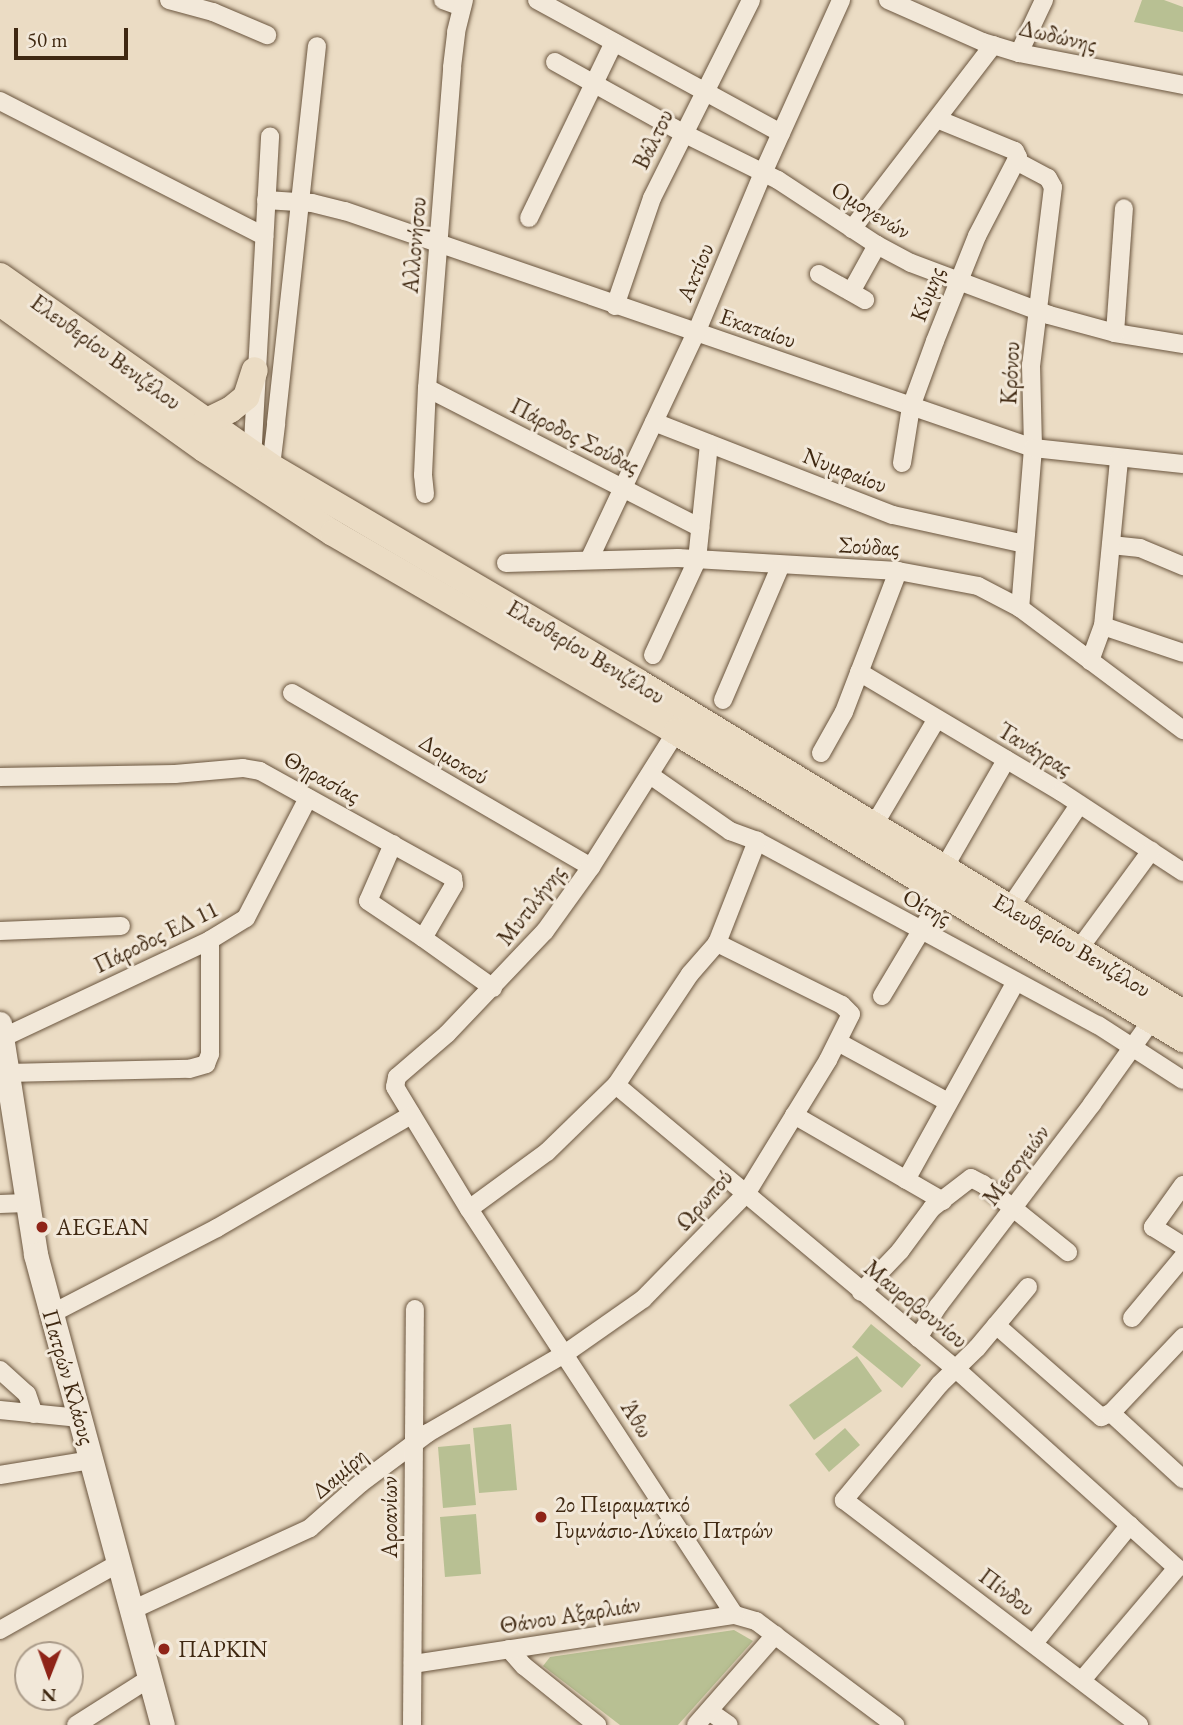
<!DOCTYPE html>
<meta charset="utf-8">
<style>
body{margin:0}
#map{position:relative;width:1183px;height:1725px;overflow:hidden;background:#ebdcc4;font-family:"EB Garamond",serif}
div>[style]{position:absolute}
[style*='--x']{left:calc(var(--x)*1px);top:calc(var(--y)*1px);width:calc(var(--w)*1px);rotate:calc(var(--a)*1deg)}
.green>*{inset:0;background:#b8c093}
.roads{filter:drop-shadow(0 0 2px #6a553e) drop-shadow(0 0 2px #6a553e)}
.street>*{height:18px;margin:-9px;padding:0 9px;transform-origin:9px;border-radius:9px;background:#f2e8d9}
.secondary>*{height:24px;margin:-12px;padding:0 12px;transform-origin:12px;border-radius:12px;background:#f2e8d9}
.primary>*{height:26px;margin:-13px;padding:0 13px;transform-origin:13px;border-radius:13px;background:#ebdcc4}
.dots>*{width:19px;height:19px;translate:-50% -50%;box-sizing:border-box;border:4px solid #f2e8d9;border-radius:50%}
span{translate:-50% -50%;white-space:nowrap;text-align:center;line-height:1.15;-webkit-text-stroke:6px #f2e8d9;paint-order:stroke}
.street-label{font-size:23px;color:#3f2811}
.poi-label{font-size:23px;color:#3f2811}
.left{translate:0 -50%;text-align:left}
.north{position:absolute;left:14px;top:1641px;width:70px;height:70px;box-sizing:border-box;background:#f2e8d9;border:2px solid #aa9b89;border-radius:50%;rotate:181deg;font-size:19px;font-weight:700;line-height:28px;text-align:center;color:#3f2811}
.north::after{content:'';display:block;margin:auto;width:24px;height:32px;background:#8f2418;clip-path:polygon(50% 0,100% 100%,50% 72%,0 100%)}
.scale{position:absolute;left:14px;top:28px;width:114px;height:32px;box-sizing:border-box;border:4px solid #3f2811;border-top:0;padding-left:9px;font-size:21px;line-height:24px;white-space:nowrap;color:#3f2811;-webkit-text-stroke:5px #f2e8d9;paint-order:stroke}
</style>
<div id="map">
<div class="green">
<div style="clip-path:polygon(1142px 0,1164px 0,1183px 7px,1183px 32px,1134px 22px)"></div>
<div style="clip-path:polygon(871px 1324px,921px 1365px,902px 1388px,852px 1347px)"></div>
<div style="clip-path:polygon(857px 1356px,882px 1391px,814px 1440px,789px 1405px)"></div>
<div style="clip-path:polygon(511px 1424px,517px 1490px,479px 1493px,473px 1428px)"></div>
<div style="clip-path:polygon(845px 1428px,860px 1445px,829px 1472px,815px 1454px)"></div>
<div style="clip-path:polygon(470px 1444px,476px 1505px,443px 1508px,438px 1447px)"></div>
<div style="clip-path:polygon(476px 1514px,481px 1574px,445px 1577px,440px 1517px)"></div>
<div style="clip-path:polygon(734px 1630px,753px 1641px,678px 1725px,620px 1725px,543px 1666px,550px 1657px)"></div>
</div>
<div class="roads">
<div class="street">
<div style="--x:169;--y:0;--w:46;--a:15.3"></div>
<div style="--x:213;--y:12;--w:59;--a:23.1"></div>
<div style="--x:443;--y:0;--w:20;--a:20"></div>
<div style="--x:537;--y:0;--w:278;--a:28.6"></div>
<div style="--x:888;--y:0;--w:104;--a:23.9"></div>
<div style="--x:983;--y:42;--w:38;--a:17"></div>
<div style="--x:1019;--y:53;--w:167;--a:11"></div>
<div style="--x:1019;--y:53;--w:59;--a:-64.7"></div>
<div style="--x:555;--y:62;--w:146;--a:29"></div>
<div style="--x:683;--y:133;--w:106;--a:26.3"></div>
<div style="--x:778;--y:180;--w:118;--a:33.3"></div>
<div style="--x:877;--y:245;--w:38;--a:28"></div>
<div style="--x:911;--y:263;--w:147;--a:20.6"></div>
<div style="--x:1049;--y:315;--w:68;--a:15.3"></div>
<div style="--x:1115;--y:333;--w:69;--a:9.2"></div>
<div style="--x:0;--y:101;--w:297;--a:27.1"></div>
<div style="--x:1016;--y:161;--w:36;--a:28"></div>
<div style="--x:1048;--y:178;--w:10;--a:61"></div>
<div style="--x:1053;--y:187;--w:179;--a:97"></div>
<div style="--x:1031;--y:365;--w:83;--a:88.6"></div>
<div style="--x:1033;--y:448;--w:161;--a:94.6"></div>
<div style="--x:266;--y:200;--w:46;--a:3.7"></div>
<div style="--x:312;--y:203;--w:34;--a:14"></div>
<div style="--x:345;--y:211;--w:728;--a:19.01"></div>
<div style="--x:1033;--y:448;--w:151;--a:6.1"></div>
<div style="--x:529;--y:218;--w:195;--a:-64.2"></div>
<div style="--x:852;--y:229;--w:232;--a:-52.5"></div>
<div style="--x:819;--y:274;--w:53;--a:29.5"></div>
<div style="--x:851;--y:292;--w:54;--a:-61"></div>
<div style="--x:615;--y:306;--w:114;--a:-71.1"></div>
<div style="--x:652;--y:198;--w:221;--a:-63.4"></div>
<div style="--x:1115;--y:333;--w:125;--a:-85.9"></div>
<div style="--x:427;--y:388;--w:307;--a:27.1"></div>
<div style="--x:654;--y:422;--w:256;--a:21.3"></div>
<div style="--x:893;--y:515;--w:135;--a:12.4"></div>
<div style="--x:252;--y:460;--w:324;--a:-86.8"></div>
<div style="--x:902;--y:463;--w:57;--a:-80.9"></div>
<div style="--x:911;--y:407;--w:70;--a:-70"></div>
<div style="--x:935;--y:341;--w:113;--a:-68.2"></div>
<div style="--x:977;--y:236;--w:89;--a:-62.6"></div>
<div style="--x:1018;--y:157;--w:7;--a:-117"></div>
<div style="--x:1015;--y:151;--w:84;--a:-157.7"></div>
<div style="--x:266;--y:473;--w:16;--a:-68"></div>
<div style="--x:272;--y:458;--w:35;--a:-83"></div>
<div style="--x:276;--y:423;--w:379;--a:-83.8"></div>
<div style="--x:425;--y:494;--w:19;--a:-96"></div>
<div style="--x:423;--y:475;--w:87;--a:-87.4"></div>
<div style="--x:427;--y:388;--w:322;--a:-85.5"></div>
<div style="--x:452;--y:67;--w:35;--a:-83"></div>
<div style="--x:456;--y:32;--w:33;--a:-76"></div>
<div style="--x:1111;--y:545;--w:29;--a:6"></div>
<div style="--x:1140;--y:548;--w:47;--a:22.7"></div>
<div style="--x:589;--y:560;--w:251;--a:-64.8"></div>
<div style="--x:696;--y:333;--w:173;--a:-67.3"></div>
<div style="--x:763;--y:173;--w:190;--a:-65.7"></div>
<div style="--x:506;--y:563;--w:172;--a:-1.7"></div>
<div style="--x:678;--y:558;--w:220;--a:3.4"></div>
<div style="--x:898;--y:571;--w:81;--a:10.6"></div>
<div style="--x:978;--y:586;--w:47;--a:27.6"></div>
<div style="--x:1020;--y:608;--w:204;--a:36.8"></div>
<div style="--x:1103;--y:626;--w:84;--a:18.6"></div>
<div style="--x:653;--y:655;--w:105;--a:-65.1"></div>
<div style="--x:697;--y:560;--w:117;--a:-84.1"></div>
<div style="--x:1090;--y:661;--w:37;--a:-70"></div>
<div style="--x:1103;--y:626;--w:168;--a:-84.5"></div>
<div style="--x:859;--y:672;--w:235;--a:30.7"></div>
<div style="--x:1061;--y:792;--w:146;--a:33.3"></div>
<div style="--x:292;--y:693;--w:346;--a:30.2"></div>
<div style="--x:723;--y:700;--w:145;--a:-66.8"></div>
<div style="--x:676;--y:732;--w:160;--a:122.2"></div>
<div style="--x:591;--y:867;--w:79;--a:125.7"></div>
<div style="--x:545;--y:931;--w:142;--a:133.6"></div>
<div style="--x:447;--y:1034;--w:66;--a:139.3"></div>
<div style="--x:397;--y:1077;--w:10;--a:101"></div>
<div style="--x:395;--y:1087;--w:143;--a:58.8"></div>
<div style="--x:469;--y:1209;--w:485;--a:56.8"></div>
<div style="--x:735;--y:1615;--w:22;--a:16"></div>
<div style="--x:756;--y:1621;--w:174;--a:36.8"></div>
<div style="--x:821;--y:753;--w:47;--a:-60.7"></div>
<div style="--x:844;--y:712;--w:151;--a:-69"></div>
<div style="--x:650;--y:775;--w:98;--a:35"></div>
<div style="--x:730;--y:831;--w:29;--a:20"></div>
<div style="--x:757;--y:841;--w:387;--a:28.4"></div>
<div style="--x:1098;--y:1025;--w:101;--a:32.9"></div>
<div style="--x:0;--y:777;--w:175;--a:-1"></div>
<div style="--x:175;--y:774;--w:68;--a:-5"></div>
<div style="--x:243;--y:768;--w:17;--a:10"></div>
<div style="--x:260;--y:771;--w:221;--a:29"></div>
<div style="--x:453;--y:878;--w:7;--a:82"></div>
<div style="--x:454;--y:885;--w:61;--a:120.3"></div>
<div style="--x:423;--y:938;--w:86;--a:35.5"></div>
<div style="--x:874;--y:825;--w:122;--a:-59.4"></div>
<div style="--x:393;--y:844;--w:62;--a:113.7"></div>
<div style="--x:368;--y:901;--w:66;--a:33.9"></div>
<div style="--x:944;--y:868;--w:125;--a:-60.1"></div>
<div style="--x:1010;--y:907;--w:123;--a:-55.9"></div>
<div style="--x:0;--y:931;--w:121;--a:-2.4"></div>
<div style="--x:1079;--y:949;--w:122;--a:-53.7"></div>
<div style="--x:882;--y:996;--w:119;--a:-59.1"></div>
<div style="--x:2;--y:1038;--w:230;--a:-25.2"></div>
<div style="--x:210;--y:940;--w:42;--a:-31.4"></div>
<div style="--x:246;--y:918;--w:135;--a:-62.7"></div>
<div style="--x:838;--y:1042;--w:125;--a:28.6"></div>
<div style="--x:7;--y:1073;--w:182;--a:-1.3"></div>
<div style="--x:189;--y:1069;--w:18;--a:-16"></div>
<div style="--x:206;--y:1064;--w:11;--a:-68"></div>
<div style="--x:210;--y:1054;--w:114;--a:-90"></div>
<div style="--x:616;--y:1085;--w:442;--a:39.9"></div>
<div style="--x:955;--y:1368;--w:299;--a:42"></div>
<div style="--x:1177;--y:1568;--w:147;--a:130.3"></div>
<div style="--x:794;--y:1115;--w:172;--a:30"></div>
<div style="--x:906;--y:1180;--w:225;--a:-61"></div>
<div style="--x:1183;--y:1185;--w:52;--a:125.5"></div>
<div style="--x:1153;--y:1227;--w:36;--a:32"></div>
<div style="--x:0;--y:1204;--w:26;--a:-2"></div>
<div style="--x:469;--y:1209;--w:97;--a:-36.2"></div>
<div style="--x:547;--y:1152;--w:96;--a:-44.2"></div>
<div style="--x:616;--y:1085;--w:133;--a:-56.3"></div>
<div style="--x:690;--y:974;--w:41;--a:-48.9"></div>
<div style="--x:717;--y:943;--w:110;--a:-68.6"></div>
<div style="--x:1028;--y:1287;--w:80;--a:129.9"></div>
<div style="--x:977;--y:1348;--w:52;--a:135.8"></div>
<div style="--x:940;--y:1384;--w:151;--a:129.6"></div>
<div style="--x:844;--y:1500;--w:371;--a:37.3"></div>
<div style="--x:861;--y:1292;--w:57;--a:-46.4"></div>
<div style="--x:900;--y:1251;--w:54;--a:-53.3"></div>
<div style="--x:932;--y:1208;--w:49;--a:-37.6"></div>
<div style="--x:971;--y:1178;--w:13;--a:27"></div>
<div style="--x:983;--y:1184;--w:109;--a:38.7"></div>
<div style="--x:51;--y:1314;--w:187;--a:-27.4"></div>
<div style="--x:217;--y:1228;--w:225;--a:-30.2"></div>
<div style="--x:1132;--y:1318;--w:80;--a:-50.1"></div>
<div style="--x:996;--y:1325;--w:140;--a:41.2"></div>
<div style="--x:1101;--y:1417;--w:11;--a:-22"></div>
<div style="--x:1111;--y:1413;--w:105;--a:-46.5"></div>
<div style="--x:918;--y:1338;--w:39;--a:-58"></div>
<div style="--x:939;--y:1305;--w:253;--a:-52.7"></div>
<div style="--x:1092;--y:1104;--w:103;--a:-54.5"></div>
<div style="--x:0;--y:1370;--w:36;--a:42"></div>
<div style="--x:27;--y:1394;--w:21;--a:71"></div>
<div style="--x:0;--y:1410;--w:80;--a:5.7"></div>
<div style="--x:1111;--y:1413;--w:98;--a:42.5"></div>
<div style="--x:0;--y:1475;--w:93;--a:-9.3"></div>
<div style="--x:132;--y:1610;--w:196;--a:-24.7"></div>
<div style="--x:310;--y:1528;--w:68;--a:-41.4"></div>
<div style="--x:361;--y:1483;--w:84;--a:-36.7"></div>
<div style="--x:428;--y:1433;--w:160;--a:-30.1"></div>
<div style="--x:566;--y:1353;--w:94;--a:-35"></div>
<div style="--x:643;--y:1299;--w:147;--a:-45.6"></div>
<div style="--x:746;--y:1194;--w:157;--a:-58.5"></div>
<div style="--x:828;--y:1060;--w:51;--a:-63.4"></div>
<div style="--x:851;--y:1014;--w:13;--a:-135"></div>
<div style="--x:842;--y:1005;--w:140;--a:-153.6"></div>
<div style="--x:0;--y:1630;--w:137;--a:-29.4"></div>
<div style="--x:1034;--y:1643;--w:152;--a:-50.9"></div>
<div style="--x:509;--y:1649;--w:23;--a:49"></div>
<div style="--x:524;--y:1666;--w:94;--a:38.9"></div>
<div style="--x:413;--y:1664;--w:326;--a:-8.7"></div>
<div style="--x:709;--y:1711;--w:24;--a:35"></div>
<div style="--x:76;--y:1725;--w:88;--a:-32.4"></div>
<div style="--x:412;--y:1725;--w:416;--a:-89.6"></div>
<div style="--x:696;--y:1725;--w:120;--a:-48.7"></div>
</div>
<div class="secondary">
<div style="--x:0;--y:1024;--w:234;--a:81.1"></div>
<div style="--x:36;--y:1255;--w:487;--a:74.9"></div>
</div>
<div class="primary">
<div style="--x:0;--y:276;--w:330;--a:35.1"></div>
<div style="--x:270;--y:466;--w:427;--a:30.4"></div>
<div style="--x:638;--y:682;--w:638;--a:31.27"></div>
<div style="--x:0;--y:303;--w:251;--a:35.6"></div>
<div style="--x:204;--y:449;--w:154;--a:33.1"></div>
<div style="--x:333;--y:533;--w:397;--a:30.1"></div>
<div style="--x:676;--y:732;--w:593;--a:31.2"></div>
<div style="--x:205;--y:422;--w:28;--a:-26"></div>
<div style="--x:230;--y:410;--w:21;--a:-39"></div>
<div style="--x:246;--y:397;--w:28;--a:-72"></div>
</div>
</div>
<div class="dots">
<div style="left:42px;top:1227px;background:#8f2418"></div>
<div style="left:541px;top:1517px;background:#8f2418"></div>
<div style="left:164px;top:1649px;background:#8f2418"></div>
</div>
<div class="street-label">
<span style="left:1058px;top:36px;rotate:13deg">Δωδώνης</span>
<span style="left:653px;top:139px;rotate:-64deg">Βάλτου</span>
<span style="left:871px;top:210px;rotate:32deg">Ομογενών</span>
<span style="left:414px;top:245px;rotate:-85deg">Αλλονήσου</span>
<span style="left:695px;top:272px;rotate:-67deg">Ακτίου</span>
<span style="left:927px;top:294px;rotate:-69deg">Κύμης</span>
<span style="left:758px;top:328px;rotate:19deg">Εκαταίου</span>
<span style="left:106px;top:352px;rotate:36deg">Ελευθερίου Βενιζέλου</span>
<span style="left:1010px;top:373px;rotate:-87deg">Κρόνου</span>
<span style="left:575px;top:436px;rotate:27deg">Πάροδος Σούδας</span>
<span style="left:845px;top:470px;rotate:21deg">Νυμφαίου</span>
<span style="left:869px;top:546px;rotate:3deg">Σούδας</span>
<span style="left:586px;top:652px;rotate:31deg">Ελευθερίου Βενιζέλου</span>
<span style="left:1035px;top:749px;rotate:31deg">Τανάγρας</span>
<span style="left:454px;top:759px;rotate:31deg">Δομοκού</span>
<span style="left:322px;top:777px;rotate:29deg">Θηρασίας</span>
<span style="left:531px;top:905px;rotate:-52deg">Μυτιλήνης</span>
<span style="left:927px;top:907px;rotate:29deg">Οίτης</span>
<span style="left:156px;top:937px;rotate:-26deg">Πάροδος ΕΔ 11</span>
<span style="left:1072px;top:945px;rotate:31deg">Ελευθερίου Βενιζέλου</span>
<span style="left:1016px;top:1165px;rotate:-53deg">Μεσογειών</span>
<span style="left:704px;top:1200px;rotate:-48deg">Ωρωπού</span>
<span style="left:916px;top:1304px;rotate:39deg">Μαυροβουνίου</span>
<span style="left:69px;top:1377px;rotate:74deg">Πατρών Κλάους</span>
<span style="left:637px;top:1419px;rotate:58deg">Άθω</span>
<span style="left:339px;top:1473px;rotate:-41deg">Δαμίρη</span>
<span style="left:389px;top:1517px;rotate:-90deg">Αροανίων</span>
<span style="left:1007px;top:1592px;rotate:37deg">Πίνδου</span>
<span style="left:570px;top:1615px;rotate:-9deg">Θάνου Αξαρλιάν</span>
</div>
<div class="poi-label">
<span class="left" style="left:56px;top:1227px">AEGEAN</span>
<span class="left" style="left:555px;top:1517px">2ο Πειραματικό<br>Γυμνάσιο-Λύκειο Πατρών</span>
<span class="left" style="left:178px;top:1649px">ΠΑΡΚΙΝ</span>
</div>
<div class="north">N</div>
<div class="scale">50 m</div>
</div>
